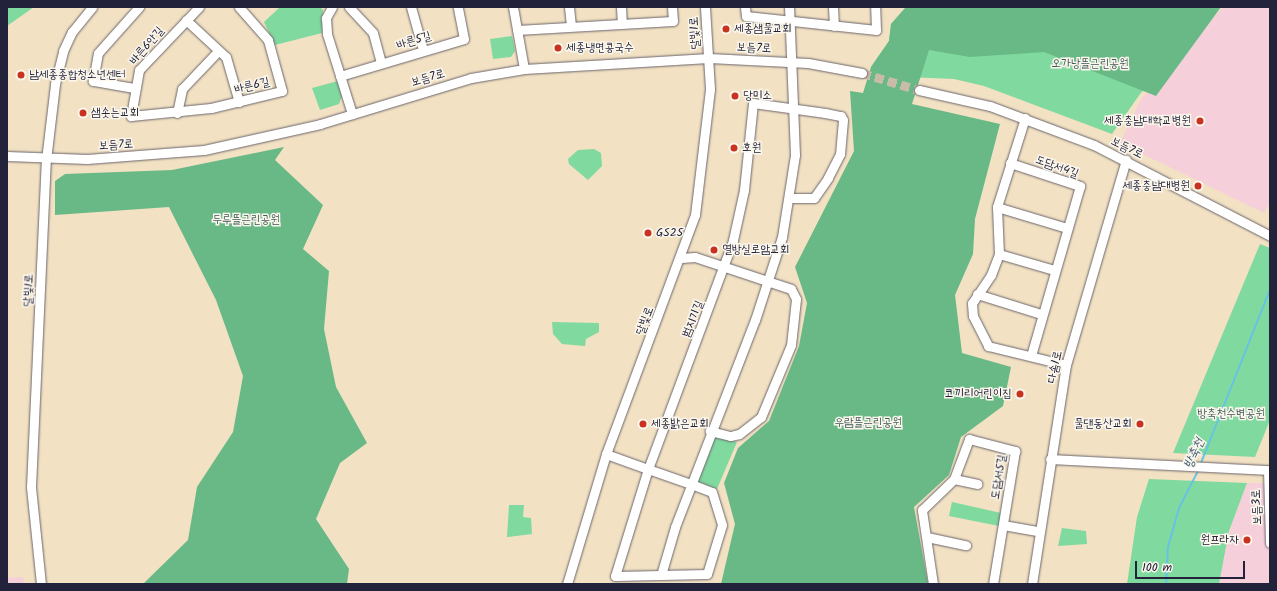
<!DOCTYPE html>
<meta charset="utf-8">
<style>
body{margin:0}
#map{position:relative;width:1277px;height:591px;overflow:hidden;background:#f2e1c3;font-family:Kalam,"Poor Story",sans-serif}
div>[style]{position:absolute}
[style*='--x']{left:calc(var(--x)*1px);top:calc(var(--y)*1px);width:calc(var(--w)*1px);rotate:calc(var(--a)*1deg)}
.built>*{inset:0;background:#f5cfd9}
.green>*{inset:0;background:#80d99f}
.forest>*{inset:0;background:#68b986}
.stream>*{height:2px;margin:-1px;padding:0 1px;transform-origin:1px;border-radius:1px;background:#66c3e4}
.minor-tunnel>*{height:9px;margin-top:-4.5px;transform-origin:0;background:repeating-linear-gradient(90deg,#c8bba8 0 9px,transparent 0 13.5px)}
.roads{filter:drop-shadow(0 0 1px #6b656b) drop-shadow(0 0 1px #6b656b)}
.minor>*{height:9px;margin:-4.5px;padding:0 4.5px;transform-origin:4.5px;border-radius:4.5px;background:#fff}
.dots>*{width:11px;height:11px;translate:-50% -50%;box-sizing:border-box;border:2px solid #fbf7ec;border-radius:50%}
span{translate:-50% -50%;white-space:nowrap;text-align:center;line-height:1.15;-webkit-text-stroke:3px #fbf7ec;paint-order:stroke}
.poi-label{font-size:12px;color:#22223b}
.left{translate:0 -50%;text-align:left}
.right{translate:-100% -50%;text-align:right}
.street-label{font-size:12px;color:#22223b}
.park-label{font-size:12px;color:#3e5959}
.water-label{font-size:13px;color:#3a5a76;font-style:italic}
.frame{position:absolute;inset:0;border:8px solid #22223b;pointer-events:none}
.scale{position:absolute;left:1135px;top:561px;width:110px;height:18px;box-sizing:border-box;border:2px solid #22223b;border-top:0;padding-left:5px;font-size:12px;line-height:14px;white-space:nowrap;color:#22223b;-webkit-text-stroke:3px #fbf7ec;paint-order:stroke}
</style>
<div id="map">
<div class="built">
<div style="clip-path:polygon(1223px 7px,1270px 7px,1270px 203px,1264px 213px,1120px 143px,1141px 99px)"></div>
<div style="clip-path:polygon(1247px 483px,1270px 483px,1270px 584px,1219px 584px,1229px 531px)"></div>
<div style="clip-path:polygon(23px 577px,24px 584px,7px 584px,7px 578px)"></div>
</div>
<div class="green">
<div style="clip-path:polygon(7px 7px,34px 7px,7px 26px)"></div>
<div style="clip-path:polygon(280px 7px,320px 7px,323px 10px,322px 33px,275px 45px,264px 22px)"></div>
<div style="clip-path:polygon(906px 7px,1218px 7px,1140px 94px,1112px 134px,984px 86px,954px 79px,906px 77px,871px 67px,889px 41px,891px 24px)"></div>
<div style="clip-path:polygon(512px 36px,515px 51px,511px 57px,493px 59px,490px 39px)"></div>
<div style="clip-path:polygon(338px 81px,342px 96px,339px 104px,320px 110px,312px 88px)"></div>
<div style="clip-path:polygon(594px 149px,601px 153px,602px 166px,588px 180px,569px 164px,568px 159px,578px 150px)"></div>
<div style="clip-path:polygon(1260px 244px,1270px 248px,1270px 420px,1255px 457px,1173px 453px)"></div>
<div style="clip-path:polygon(552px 322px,599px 323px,599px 332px,586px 339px,585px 346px,562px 344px,553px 334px)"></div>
<div style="clip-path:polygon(717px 436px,737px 442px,717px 489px,699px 482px,697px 476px,711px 439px)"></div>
<div style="clip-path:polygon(1149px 479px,1247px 483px,1229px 531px,1219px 584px,1127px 584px,1137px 517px)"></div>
<div style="clip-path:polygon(952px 502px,1001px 513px,999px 526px,949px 516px)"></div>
<div style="clip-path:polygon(509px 505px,524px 505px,523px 517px,531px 518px,532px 534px,507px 537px)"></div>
<div style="clip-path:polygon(1062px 528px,1086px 531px,1087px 544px,1058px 546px)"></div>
</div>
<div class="forest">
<div style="clip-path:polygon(906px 7px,1221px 7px,1156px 96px,1044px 52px,970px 57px,929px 50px,912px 104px,1000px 124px,975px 219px,973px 254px,955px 295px,962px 353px,1011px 367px,1003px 406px,961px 437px,949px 475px,914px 507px,928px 584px,721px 584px,735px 524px,724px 483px,738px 448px,769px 421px,799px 346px,807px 303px,795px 267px,854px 151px,850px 91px,863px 93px,871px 67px,889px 41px,891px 24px)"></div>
<div style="clip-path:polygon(284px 147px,275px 160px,323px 205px,303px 249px,329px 271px,324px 329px,336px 387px,367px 443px,340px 463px,316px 519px,349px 569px,347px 584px,143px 584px,188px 540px,197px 487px,233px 432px,243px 376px,216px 300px,169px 207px,55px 215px,55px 181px,65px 174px,172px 170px)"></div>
</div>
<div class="stream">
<div style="--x:1201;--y:463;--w:186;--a:-68.3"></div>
<div style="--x:1166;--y:584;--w:37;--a:-87"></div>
<div style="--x:1168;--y:547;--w:41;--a:-74.2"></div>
<div style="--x:1179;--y:508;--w:44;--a:-62.9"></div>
</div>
<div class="minor-tunnel">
<div style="--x:862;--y:73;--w:59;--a:16.6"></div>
</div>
<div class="roads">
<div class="minor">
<div style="--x:199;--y:7;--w:87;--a:133.6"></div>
<div style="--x:139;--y:70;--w:47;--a:99.9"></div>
<div style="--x:131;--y:116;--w:80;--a:-5.7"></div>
<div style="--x:211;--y:108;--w:73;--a:-13.5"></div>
<div style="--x:282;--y:91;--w:53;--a:-105.4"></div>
<div style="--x:268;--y:40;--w:44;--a:-131.3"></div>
<div style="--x:332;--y:7;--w:13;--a:119"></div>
<div style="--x:326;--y:18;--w:16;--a:86"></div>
<div style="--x:327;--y:34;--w:84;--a:72.6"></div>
<div style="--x:349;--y:7;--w:35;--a:47"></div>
<div style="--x:373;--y:33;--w:31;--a:75"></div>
<div style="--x:411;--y:7;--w:45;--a:74.4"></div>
<div style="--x:513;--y:7;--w:63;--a:79.9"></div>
<div style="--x:569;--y:7;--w:19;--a:84"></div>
<div style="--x:621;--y:7;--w:17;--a:87"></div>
<div style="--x:745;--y:7;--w:9;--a:84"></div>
<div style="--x:746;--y:16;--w:131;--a:6.1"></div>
<div style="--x:876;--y:30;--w:23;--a:-92"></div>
<div style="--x:833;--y:7;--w:19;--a:87"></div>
<div style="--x:186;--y:20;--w:54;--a:42.8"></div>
<div style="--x:226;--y:57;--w:47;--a:73.9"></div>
<div style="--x:517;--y:30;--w:156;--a:-3.3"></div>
<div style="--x:673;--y:21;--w:14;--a:-94"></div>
<div style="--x:340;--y:76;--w:129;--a:-16.6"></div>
<div style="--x:464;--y:39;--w:33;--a:-101"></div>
<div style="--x:134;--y:88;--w:42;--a:-170.3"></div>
<div style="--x:93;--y:81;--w:28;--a:-80"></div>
<div style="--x:98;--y:53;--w:62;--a:-48.3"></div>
<div style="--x:919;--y:90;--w:73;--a:12.7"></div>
<div style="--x:990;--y:106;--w:111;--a:20.6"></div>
<div style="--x:1094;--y:145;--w:198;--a:27.3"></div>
<div style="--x:177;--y:113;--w:25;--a:-78"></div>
<div style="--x:182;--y:89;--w:52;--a:-46.5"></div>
<div style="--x:1025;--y:118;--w:93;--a:107.5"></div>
<div style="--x:997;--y:207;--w:47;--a:87.6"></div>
<div style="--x:999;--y:254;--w:22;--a:111"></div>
<div style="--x:991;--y:275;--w:34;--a:124"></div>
<div style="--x:972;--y:303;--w:13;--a:86"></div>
<div style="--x:973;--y:316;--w:34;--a:63"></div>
<div style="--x:988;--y:346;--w:80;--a:13.7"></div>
<div style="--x:7;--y:156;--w:80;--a:2.1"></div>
<div style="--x:87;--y:159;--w:117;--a:-4.4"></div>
<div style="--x:204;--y:150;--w:119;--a:-12.6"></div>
<div style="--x:320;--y:124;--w:158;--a:-16.9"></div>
<div style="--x:471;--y:78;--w:54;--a:-9.6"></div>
<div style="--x:524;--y:69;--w:185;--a:-3.4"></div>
<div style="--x:709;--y:58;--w:99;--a:2.9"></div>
<div style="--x:808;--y:63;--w:55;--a:10.5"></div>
<div style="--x:1010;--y:163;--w:74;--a:18.2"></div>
<div style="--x:1080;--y:186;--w:177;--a:106.1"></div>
<div style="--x:997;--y:207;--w:73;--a:16.7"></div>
<div style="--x:999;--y:254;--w:57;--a:16.2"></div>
<div style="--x:681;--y:258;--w:14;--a:-4"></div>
<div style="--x:695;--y:257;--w:101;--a:18.4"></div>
<div style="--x:791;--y:289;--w:11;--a:63"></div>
<div style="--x:796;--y:299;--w:46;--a:96.2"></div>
<div style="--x:791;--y:345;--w:78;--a:112.6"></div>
<div style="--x:761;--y:417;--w:28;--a:142"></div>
<div style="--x:739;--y:434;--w:9;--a:167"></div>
<div style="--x:730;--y:436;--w:21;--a:-166"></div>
<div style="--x:977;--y:294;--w:67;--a:17.4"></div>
<div style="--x:606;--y:454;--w:45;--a:19.7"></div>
<div style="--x:648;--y:469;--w:46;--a:19.2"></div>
<div style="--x:691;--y:484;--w:22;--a:21"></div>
<div style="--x:712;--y:492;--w:34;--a:73"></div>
<div style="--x:722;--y:525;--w:51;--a:107"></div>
<div style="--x:707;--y:574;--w:92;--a:178.8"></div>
<div style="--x:615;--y:576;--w:112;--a:-72.9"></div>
<div style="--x:648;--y:469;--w:244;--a:-69.6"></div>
<div style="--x:733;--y:240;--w:51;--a:-77.6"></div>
<div style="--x:744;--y:190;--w:87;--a:-84.1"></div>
<div style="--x:753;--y:103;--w:73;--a:7.9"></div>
<div style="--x:825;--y:113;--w:16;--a:11"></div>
<div style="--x:841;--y:116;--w:4;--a:63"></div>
<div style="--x:843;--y:120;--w:34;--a:95"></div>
<div style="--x:840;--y:154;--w:27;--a:117"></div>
<div style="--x:828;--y:178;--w:24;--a:125"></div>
<div style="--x:814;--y:198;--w:24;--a:180"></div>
<div style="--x:1050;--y:459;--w:220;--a:2.9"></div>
<div style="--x:1268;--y:470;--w:73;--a:88.4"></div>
<div style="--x:954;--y:479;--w:24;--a:12"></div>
<div style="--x:1003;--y:525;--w:36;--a:10"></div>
<div style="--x:927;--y:537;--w:40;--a:12"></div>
<div style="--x:661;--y:575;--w:50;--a:-73.7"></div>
<div style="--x:675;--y:527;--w:222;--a:-68.9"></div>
<div style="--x:755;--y:320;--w:87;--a:-72"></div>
<div style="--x:782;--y:237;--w:83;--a:-81"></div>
<div style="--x:795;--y:155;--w:148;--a:-92.3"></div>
<div style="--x:41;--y:584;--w:98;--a:-95.9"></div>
<div style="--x:31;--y:487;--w:327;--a:-87.4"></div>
<div style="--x:46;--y:160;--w:77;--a:-83.2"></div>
<div style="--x:55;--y:84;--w:34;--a:-76"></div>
<div style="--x:63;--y:51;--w:21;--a:-65"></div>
<div style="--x:72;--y:32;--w:32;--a:-51"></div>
<div style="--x:567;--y:584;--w:136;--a:-73.3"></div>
<div style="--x:606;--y:454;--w:255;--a:-69.6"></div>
<div style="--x:695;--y:215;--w:127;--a:-83.2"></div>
<div style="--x:710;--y:89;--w:82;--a:-93.5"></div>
<div style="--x:933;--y:584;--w:75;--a:-98.5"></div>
<div style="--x:922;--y:510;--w:45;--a:-44.1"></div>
<div style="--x:954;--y:479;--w:43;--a:-69.4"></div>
<div style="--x:969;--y:439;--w:48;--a:14.6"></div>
<div style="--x:1015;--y:451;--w:135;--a:99.4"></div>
<div style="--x:1032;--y:584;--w:222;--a:-81.2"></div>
<div style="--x:1066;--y:365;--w:214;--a:-73.7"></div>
</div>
</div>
<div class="dots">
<div style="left:726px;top:29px;background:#c8321e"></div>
<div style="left:558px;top:48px;background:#c8321e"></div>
<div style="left:21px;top:75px;background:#c8321e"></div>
<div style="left:735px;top:96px;background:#c8321e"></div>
<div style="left:83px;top:113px;background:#c8321e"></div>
<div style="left:1200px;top:121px;background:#c8321e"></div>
<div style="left:734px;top:148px;background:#c8321e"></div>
<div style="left:1198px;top:186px;background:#c8321e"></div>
<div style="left:648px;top:233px;background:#c8321e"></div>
<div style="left:714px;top:250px;background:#c8321e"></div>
<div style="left:1020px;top:394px;background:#c8321e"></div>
<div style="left:643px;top:424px;background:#c8321e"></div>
<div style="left:1140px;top:424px;background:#c8321e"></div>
<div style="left:1247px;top:540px;background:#c8321e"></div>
</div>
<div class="poi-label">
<span class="left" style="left:734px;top:29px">세종샘물교회</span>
<span class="left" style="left:566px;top:48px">세종냉면콩국수</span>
<span class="left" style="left:29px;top:75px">남세종종합청소년센터</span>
<span class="left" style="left:743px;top:96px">당미소</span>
<span class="left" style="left:91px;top:113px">샘솟는교회</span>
<span class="right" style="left:1191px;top:121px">세종충남대학교병원</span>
<span class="left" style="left:742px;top:148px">호원</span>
<span class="right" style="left:1190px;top:186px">세종충남대병원</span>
<span class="left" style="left:656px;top:233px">GS25</span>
<span class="left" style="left:722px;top:250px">열방실로암교회</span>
<span class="right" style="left:1012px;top:394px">코끼리어린이집</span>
<span class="left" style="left:651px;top:424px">세종밝은교회</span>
<span class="right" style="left:1132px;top:424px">물댄동산교회</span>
<span class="right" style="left:1239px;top:540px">원프라자</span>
</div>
<div class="street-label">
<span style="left:695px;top:33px;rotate:-94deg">달빛1로</span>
<span style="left:414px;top:41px;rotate:-17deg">바른5길</span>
<span style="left:147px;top:46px;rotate:-50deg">바른6안길</span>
<span style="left:754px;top:48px;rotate:3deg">보듬7로</span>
<span style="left:428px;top:78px;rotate:-16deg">보듬7로</span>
<span style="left:252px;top:86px;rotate:-14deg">바른6길</span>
<span style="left:116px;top:145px;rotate:-3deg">보듬7로</span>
<span style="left:1127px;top:148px;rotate:26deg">보듬7로</span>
<span style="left:1057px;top:167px;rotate:20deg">도담서4길</span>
<span style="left:29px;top:290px;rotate:-88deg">달빛1로</span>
<span style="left:693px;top:319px;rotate:-68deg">범지기길</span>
<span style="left:645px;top:321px;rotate:-69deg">달빛로</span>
<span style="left:1055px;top:367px;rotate:-78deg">다솜1로</span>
<span style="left:999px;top:477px;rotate:-81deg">도담서5길</span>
<span style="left:1257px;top:507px;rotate:-92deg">보듬3로</span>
</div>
<div class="park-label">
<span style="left:1090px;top:64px">오가낭뜰근린공원</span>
<span style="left:246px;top:220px">두루뜰근린공원</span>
<span style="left:1231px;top:414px">방축천수변공원</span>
<span style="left:868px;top:423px">우람뜰근린공원</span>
</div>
<div class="water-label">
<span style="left:1195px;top:454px;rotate:-65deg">방축천</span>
</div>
<div class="frame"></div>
<div class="scale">100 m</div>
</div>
